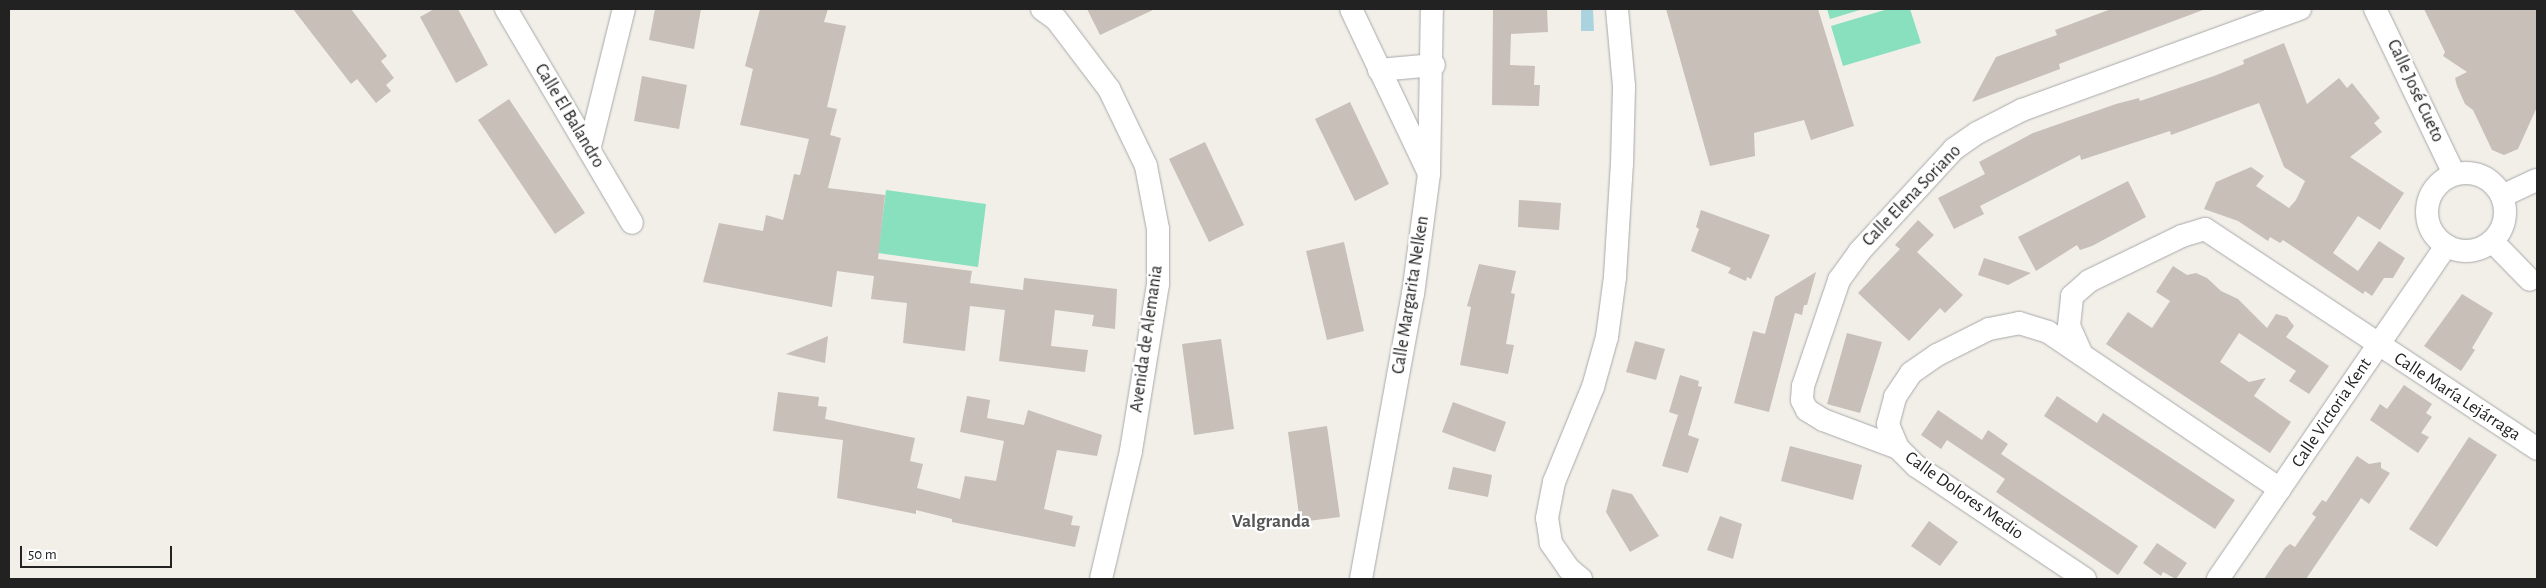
<!DOCTYPE html>
<meta charset="utf-8">
<style>
body{margin:0}
#map{position:relative;width:2546px;height:588px;overflow:hidden;background:#f2efe9;font-family:"Alegreya Sans",sans-serif}
div>[style]{position:absolute}
[style*='--x']{left:calc(var(--x)*1px);top:calc(var(--y)*1px);width:calc(var(--w)*1px);rotate:calc(var(--a)*1deg)}
.pitch>*{inset:0;background:#88e0be}
.water>*{inset:0;background:#aad3df}
.building>*{inset:0;background:#c7bfb8}
.roads{filter:drop-shadow(0 0 1px #a9a9a9) drop-shadow(0 0 1px #a9a9a9)}
.minor>*{height:22px;margin:-11px;padding:0 11px;transform-origin:11px;border-radius:11px;background:#fff}
.minor>.ring{margin:-11px;padding:0;box-sizing:content-box;background:none;border:22px solid #fff;border-radius:50%}
span{translate:-50% -50%;white-space:nowrap;text-align:center;line-height:1.15;-webkit-text-stroke:4.5px #fff;paint-order:stroke}
.street-label{font-size:18px;color:#222}
.neighbourhood-label{font-size:19px;color:#555;font-weight:700}
.frame{position:absolute;inset:0;border:10px solid #222;pointer-events:none}
.scale{position:absolute;left:20px;top:546px;width:152px;height:22px;box-sizing:border-box;border:2px solid #222;border-top:0;padding-left:6px;font-size:15px;line-height:18px;white-space:nowrap;color:#222;-webkit-text-stroke:4px #fff;paint-order:stroke}
</style>
<div id="map">
<div class="pitch">
<div style="clip-path:polygon(1827px 9px,1863px 9px,1830px 19px)"></div>
<div style="clip-path:polygon(1888px 9px,1910px 9px,1921px 43px,1843px 66px,1831px 26px)"></div>
<div style="clip-path:polygon(886px 190px,986px 204px,978px 267px,878px 253px)"></div>
</div>
<div class="water">
<div style="clip-path:polygon(1581px 9px,1593px 9px,1594px 31px,1581px 31px)"></div>
</div>
<div class="building">
<div style="clip-path:polygon(293px 9px,351px 9px,387px 56px,381px 61px,394px 78px,386px 85px,391px 91px,376px 103px,357px 79px,351px 84px)"></div>
<div style="clip-path:polygon(434px 9px,458px 9px,488px 65px,456px 83px,420px 17px)"></div>
<div style="clip-path:polygon(655px 9px,701px 9px,694px 49px,649px 40px)"></div>
<div style="clip-path:polygon(760px 9px,828px 9px,824px 22px,846px 26px,827px 107px,837px 109px,830px 135px,841px 138px,828px 188px,885px 195px,878px 259px,972px 271px,970px 283px,1023px 290px,1024px 278px,1117px 289px,1115px 329px,1092px 326px,1094px 315px,1055px 310px,1051px 346px,1088px 350px,1085px 372px,999px 361px,1005px 310px,970px 306px,965px 351px,903px 343px,907px 303px,871px 299px,874px 276px,837px 271px,832px 307px,703px 282px,719px 223px,763px 231px,766px 215px,783px 220px,794px 174px,800px 175px,809px 139px,740px 125px,753px 69px,745px 66px)"></div>
<div style="clip-path:polygon(1087px 9px,1155px 9px,1100px 35px)"></div>
<div style="clip-path:polygon(1493px 9px,1547px 9px,1548px 32px,1511px 34px,1510px 65px,1535px 66px,1534px 85px,1540px 85px,1539px 106px,1492px 105px)"></div>
<div style="clip-path:polygon(1666px 9px,1818px 9px,1854px 126px,1811px 140px,1804px 120px,1754px 133px,1755px 156px,1710px 166px)"></div>
<div style="clip-path:polygon(2111px 9px,2203px 10px,2059px 64px,2060px 69px,1972px 102px,1996px 57px,2057px 35px,2055px 30px)"></div>
<div style="clip-path:polygon(2424px 9px,2537px 9px,2537px 107px,2518px 149px,2504px 155px,2492px 150px,2473px 110px,2465px 104px,2457px 86px,2455px 78px,2467px 72px,2443px 56px,2445px 52px)"></div>
<div style="clip-path:polygon(2284px 43px,2307px 104px,2339px 78px,2347px 88px,2352px 83px,2380px 118px,2374px 123px,2382px 132px,2350px 157px,2404px 193px,2380px 230px,2358px 216px,2333px 253px,2358px 271px,2379px 241px,2405px 258px,2393px 278px,2384px 278px,2372px 296px,2365px 291px,2363px 294px,2283px 240px,2280px 243px,2270px 237px,2268px 241px,2238px 221px,2204px 209px,2216px 182px,2251px 167px,2264px 176px,2256px 186px,2289px 208px,2296px 200px,2305px 181px,2284px 167px,2259px 103px,2171px 135px,2170px 131px,2081px 160px,2080px 155px,1980px 206px,1984px 214px,1954px 229px,1938px 198px,1985px 174px,1979px 162px,2033px 133px,2116px 104px,2139px 98px,2140px 101px,2214px 76px,2244px 64px,2243px 60px)"></div>
<div style="clip-path:polygon(642px 76px,687px 85px,679px 129px,634px 121px)"></div>
<div style="clip-path:polygon(509px 99px,585px 213px,555px 234px,478px 120px)"></div>
<div style="clip-path:polygon(1350px 102px,1389px 184px,1355px 201px,1315px 119px)"></div>
<div style="clip-path:polygon(1205px 142px,1244px 225px,1209px 242px,1169px 159px)"></div>
<div style="clip-path:polygon(2128px 181px,2146px 217px,2092px 246px,2080px 250px,2077px 245px,2036px 271px,2018px 237px)"></div>
<div style="clip-path:polygon(1519px 200px,1561px 203px,1559px 230px,1518px 227px)"></div>
<div style="clip-path:polygon(1701px 210px,1770px 235px,1751px 279px,1747px 277px,1746px 281px,1728px 273px,1731px 268px,1691px 251px,1699px 229px,1696px 227px)"></div>
<div style="clip-path:polygon(1918px 220px,1934px 235px,1917px 252px,1963px 295px,1945px 313px,1940px 308px,1909px 341px,1858px 293px,1900px 249px,1895px 245px)"></div>
<div style="clip-path:polygon(1344px 242px,1364px 331px,1327px 340px,1306px 251px)"></div>
<div style="clip-path:polygon(1984px 258px,2031px 273px,2008px 285px,1978px 275px)"></div>
<div style="clip-path:polygon(1479px 264px,1516px 271px,1511px 293px,1515px 294px,1506px 344px,1514px 345px,1508px 374px,1460px 365px,1471px 307px,1467px 306px)"></div>
<div style="clip-path:polygon(2173px 266px,2187px 275px,2196px 273px,2207px 278px,2221px 291px,2238px 299px,2267px 328px,2276px 314px,2287px 317px,2294px 326px,2286px 337px,2329px 366px,2309px 394px,2289px 381px,2296px 371px,2239px 333px,2220px 362px,2249px 382px,2266px 378px,2254px 396px,2291px 422px,2270px 453px,2106px 344px,2128px 312px,2152px 328px,2170px 301px,2156px 292px)"></div>
<div style="clip-path:polygon(1816px 272px,1807px 305px,1804px 305px,1802px 315px,1795px 313px,1769px 412px,1734px 403px,1753px 331px,1765px 334px,1775px 297px)"></div>
<div style="clip-path:polygon(2462px 294px,2493px 313px,2472px 348px,2475px 350px,2461px 371px,2424px 346px)"></div>
<div style="clip-path:polygon(1847px 333px,1882px 342px,1860px 413px,1827px 404px)"></div>
<div style="clip-path:polygon(828px 336px,825px 363px,786px 354px)"></div>
<div style="clip-path:polygon(1221px 339px,1234px 429px,1194px 435px,1182px 344px)"></div>
<div style="clip-path:polygon(1635px 341px,1665px 349px,1656px 380px,1626px 372px)"></div>
<div style="clip-path:polygon(1680px 375px,1699px 381px,1698px 386px,1702px 387px,1688px 435px,1699px 439px,1688px 473px,1662px 466px,1678px 415px,1669px 412px)"></div>
<div style="clip-path:polygon(2404px 385px,2432px 404px,2426px 413px,2432px 417px,2421px 433px,2429px 437px,2418px 453px,2370px 420px,2380px 404px,2387px 409px)"></div>
<div style="clip-path:polygon(778px 392px,819px 397px,818px 406px,827px 407px,825px 419px,915px 438px,910px 461px,923px 464px,917px 488px,960px 499px,965px 476px,996px 481px,1004px 441px,960px 432px,967px 396px,990px 400px,987px 418px,1024px 425px,1028px 410px,1102px 435px,1097px 456px,1057px 450px,1044px 509px,1073px 516px,1071px 525px,1080px 526px,1075px 547px,952px 522px,952px 519px,916px 510px,916px 514px,837px 498px,843px 440px,773px 431px)"></div>
<div style="clip-path:polygon(2057px 396px,2097px 423px,2103px 413px,2235px 500px,2215px 529px,2044px 416px)"></div>
<div style="clip-path:polygon(1453px 402px,1506px 422px,1495px 452px,1442px 432px)"></div>
<div style="clip-path:polygon(1938px 410px,1982px 440px,1988px 430px,2008px 444px,2001px 454px,2138px 546px,2118px 575px,1996px 492px,2005px 479px,1947px 440px,1941px 449px,1921px 435px)"></div>
<div style="clip-path:polygon(1327px 426px,1340px 517px,1300px 522px,1288px 432px)"></div>
<div style="clip-path:polygon(2469px 437px,2497px 455px,2437px 547px,2409px 529px)"></div>
<div style="clip-path:polygon(1790px 446px,1862px 465px,1853px 500px,1781px 481px)"></div>
<div style="clip-path:polygon(2357px 456px,2369px 464px,2381px 462px,2381px 468px,2390px 473px,2369px 504px,2361px 498px,2306px 579px,2264px 579px,2285px 548px,2290px 544px,2295px 547px,2316px 517px,2312px 514px,2322px 500px,2326px 502px)"></div>
<div style="clip-path:polygon(1453px 467px,1492px 475px,1488px 497px,1448px 489px)"></div>
<div style="clip-path:polygon(1612px 489px,1632px 494px,1659px 536px,1630px 552px,1606px 512px)"></div>
<div style="clip-path:polygon(1720px 516px,1742px 524px,1733px 559px,1707px 550px)"></div>
<div style="clip-path:polygon(1929px 521px,1958px 542px,1940px 566px,1911px 546px)"></div>
<div style="clip-path:polygon(2157px 543px,2187px 563px,2176px 579px,2163px 572px,2161px 576px,2143px 563px)"></div>
</div>
<div class="roads">
<div class="minor">
<div style="--x:506;--y:9;--w:248;--a:59.5"></div>
<div style="--x:1042;--y:9;--w:17;--a:36"></div>
<div style="--x:1056;--y:19;--w:88;--a:52.9"></div>
<div style="--x:1109;--y:89;--w:85;--a:64.3"></div>
<div style="--x:1146;--y:166;--w:64;--a:79.2"></div>
<div style="--x:1158;--y:229;--w:55;--a:90"></div>
<div style="--x:1158;--y:284;--w:169;--a:99.2"></div>
<div style="--x:1131;--y:451;--w:131;--a:103.2"></div>
<div style="--x:1351;--y:9;--w:179;--a:64.6"></div>
<div style="--x:2375;--y:9;--w:183;--a:64.4"></div>
<div style="--x:1379;--y:70;--w:55;--a:-5.2"></div>
<div style="--x:589;--y:150;--w:145;--a:-76.1"></div>
<div class="ring" style="left:2427px;top:173px;width:56px;height:56px"></div>
<div style="--x:2502;--y:196;--w:38;--a:-25"></div>
<div style="--x:2492;--y:241;--w:54;--a:45.7"></div>
<div style="--x:2082;--y:355;--w:32;--a:-114"></div>
<div style="--x:2069;--y:326;--w:30;--a:-84"></div>
<div style="--x:2072;--y:296;--w:23;--a:-41"></div>
<div style="--x:2089;--y:281;--w:103;--a:-25.8"></div>
<div style="--x:2182;--y:236;--w:24;--a:-17"></div>
<div style="--x:2205;--y:229;--w:398;--a:33.5"></div>
<div style="--x:1898;--y:448;--w:80;--a:-159.5"></div>
<div style="--x:1823;--y:420;--w:19;--a:-148"></div>
<div style="--x:1807;--y:410;--w:11;--a:-117"></div>
<div style="--x:1802;--y:400;--w:14;--a:-86"></div>
<div style="--x:1803;--y:386;--w:112;--a:-71.2"></div>
<div style="--x:1839;--y:280;--w:34;--a:-54"></div>
<div style="--x:1859;--y:252;--w:140;--a:-47.3"></div>
<div style="--x:1954;--y:149;--w:28;--a:-35"></div>
<div style="--x:1977;--y:133;--w:51;--a:-27.1"></div>
<div style="--x:2022;--y:110;--w:296;--a:-20"></div>
<div style="--x:1361;--y:579;--w:290;--a:-79.7"></div>
<div style="--x:1413;--y:294;--w:121;--a:-82.4"></div>
<div style="--x:1429;--y:174;--w:165;--a:-89"></div>
<div style="--x:1581;--y:579;--w:16;--a:-140"></div>
<div style="--x:1569;--y:569;--w:32;--a:-125"></div>
<div style="--x:1551;--y:543;--w:25;--a:-99"></div>
<div style="--x:1547;--y:518;--w:37;--a:-79"></div>
<div style="--x:1554;--y:482;--w:103;--a:-67.7"></div>
<div style="--x:1593;--y:387;--w:52;--a:-74.4"></div>
<div style="--x:1607;--y:337;--w:61;--a:-82.4"></div>
<div style="--x:1615;--y:277;--w:113;--a:-86.5"></div>
<div style="--x:1622;--y:164;--w:78;--a:-88.5"></div>
<div style="--x:1624;--y:86;--w:77;--a:-95.2"></div>
<div style="--x:2085;--y:579;--w:203;--a:-146.2"></div>
<div style="--x:1916;--y:466;--w:25;--a:-135"></div>
<div style="--x:1898;--y:448;--w:26;--a:-113"></div>
<div style="--x:1888;--y:424;--w:28;--a:-75"></div>
<div style="--x:1895;--y:397;--w:29;--a:-56"></div>
<div style="--x:1911;--y:373;--w:32;--a:-35"></div>
<div style="--x:1937;--y:355;--w:58;--a:-26.6"></div>
<div style="--x:1989;--y:329;--w:31;--a:-11"></div>
<div style="--x:2019;--y:323;--w:30;--a:17"></div>
<div style="--x:2048;--y:332;--w:280;--a:34.1"></div>
<div style="--x:2218;--y:579;--w:404;--a:-55.6"></div>
</div>
</div>
<div class="street-label">
<span style="left:2415px;top:91px;rotate:65deg">Calle José Cueto</span>
<span style="left:569px;top:116px;rotate:59deg">Calle El Balandro</span>
<span style="left:1912px;top:196px;rotate:-46deg">Calle Elena Soriano</span>
<span style="left:1411px;top:295px;rotate:-81deg">Calle Margarita Nelken</span>
<span style="left:1147px;top:339px;rotate:-82deg">Avenida de Alemania</span>
<span style="left:2457px;top:397px;rotate:33deg">Calle María Lejárraga</span>
<span style="left:2332px;top:413px;rotate:-56deg">Calle Victoria Kent</span>
<span style="left:1964px;top:496px;rotate:35deg">Calle Dolores Medio</span>
</div>
<div class="neighbourhood-label">
<span style="left:1271px;top:522px">Valgranda</span>
</div>
<div class="frame"></div>
<div class="scale">50 m</div>
</div>
